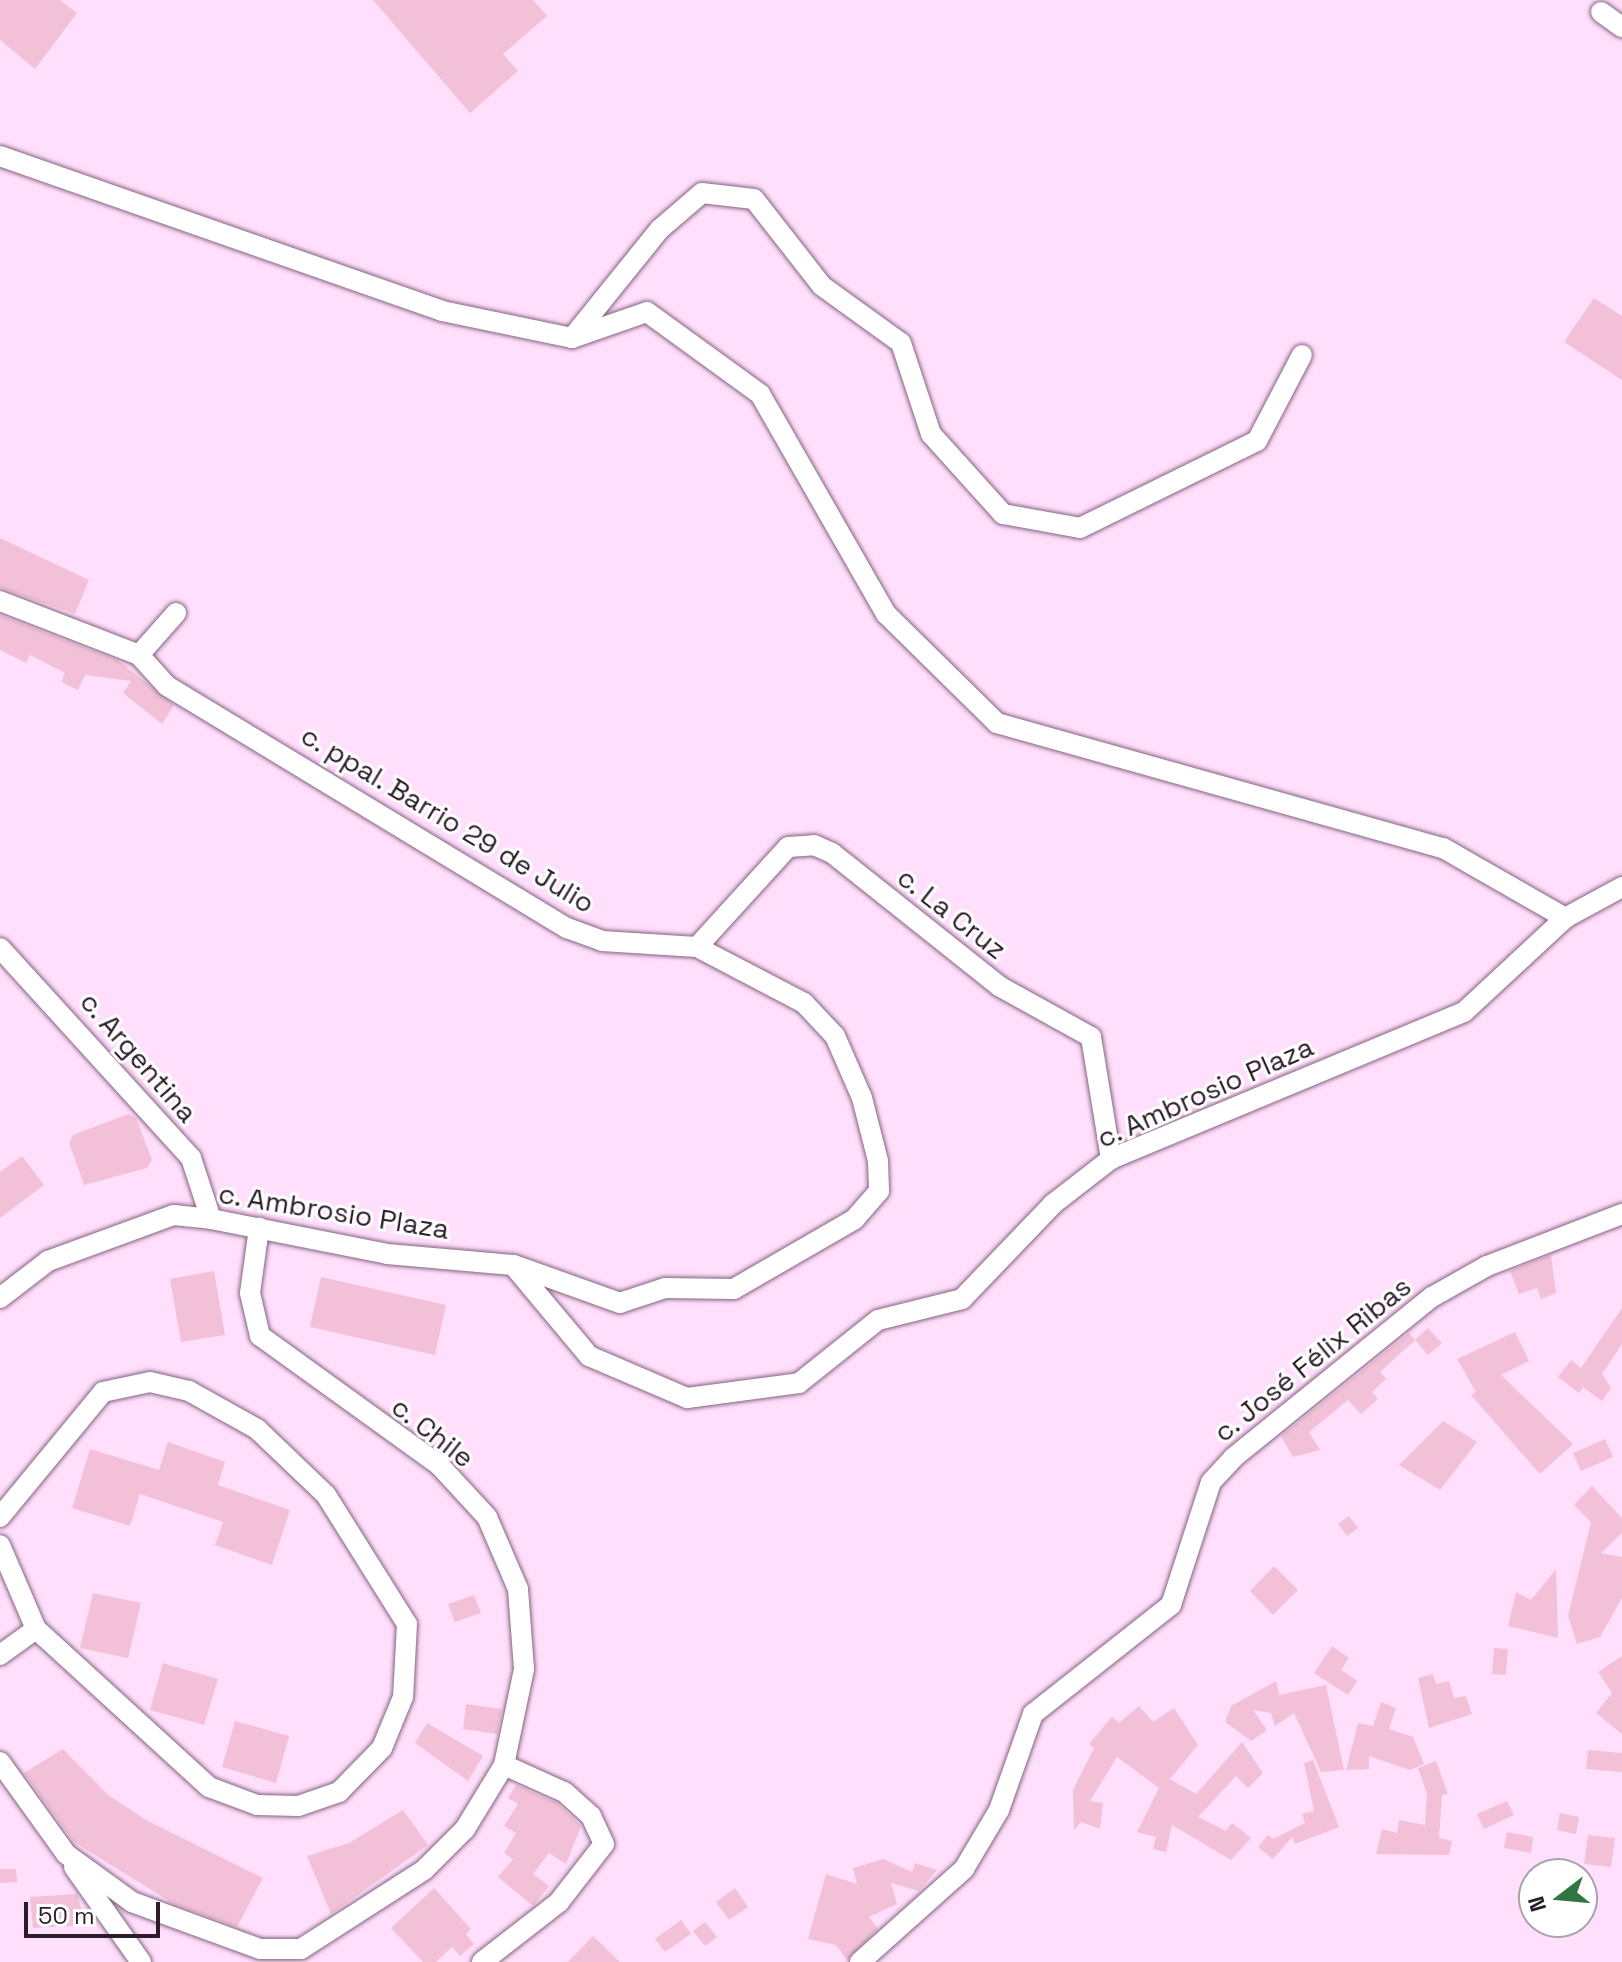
<!DOCTYPE html>
<meta charset="utf-8">
<style>
body{margin:0}
#map{position:relative;width:1622px;height:1962px;overflow:hidden;background:#ffdffb;font-family:"Space Grotesk",sans-serif}
div>[style]{position:absolute}
[style*='--x']{left:calc(var(--x)*1px);top:calc(var(--y)*1px);width:calc(var(--w)*1px);rotate:calc(var(--a)*1deg)}
.building>*{inset:0;background:#f2c1d7}
.roads{filter:drop-shadow(0 0 2px #856382) drop-shadow(0 0 2px #856382)}
.minor>*{height:20px;margin:-10px;padding:0 10px;transform-origin:10px;border-radius:10px;background:#fff}
span{translate:-50% -50%;white-space:nowrap;text-align:center;line-height:1.15;-webkit-text-stroke:6px #fff;paint-order:stroke}
.street-label{font-size:28px;color:#2a1c29}
.north{position:absolute;left:1518px;top:1858px;width:80px;height:80px;box-sizing:border-box;background:#fff;border:2px solid #aaa4a9;border-radius:50%;rotate:254deg;font-size:22px;font-weight:700;line-height:32px;text-align:center;color:#2a1c29}
.north::after{content:'';display:block;margin:auto;width:28px;height:36px;background:#307642;clip-path:polygon(50% 0,100% 100%,50% 72%,0 100%)}
.scale{position:absolute;left:24px;top:1902px;width:136px;height:36px;box-sizing:border-box;border:4px solid #2a1c29;border-top:0;padding-left:10px;font-size:24px;line-height:28px;white-space:nowrap;color:#2a1c29;-webkit-text-stroke:6px #fff;paint-order:stroke}
</style>
<div id="map">
<div class="building">
<div style="clip-path:polygon(0 0,60px 0,77px 13px,35px 69px,0 40px)"></div>
<div style="clip-path:polygon(373px 0,533px 0,547px 16px,503px 54px,518px 71px,470px 113px)"></div>
<div style="clip-path:polygon(1594px 298px,1622px 316px,1622px 380px,1564px 342px)"></div>
<div style="clip-path:polygon(0 538px,89px 580px,75px 614px,0 588px)"></div>
<div style="clip-path:polygon(0 615px,119px 661px,174px 705px,162px 724px,123px 693px,131px 681px,85px 675px,78px 690px,61px 682px,65px 673px,30px 655px,26px 663px,0 650px)"></div>
<div style="clip-path:polygon(128px 1114px,136px 1118px,152px 1160px,147px 1168px,84px 1185px,69px 1143px,73px 1135px)"></div>
<div style="clip-path:polygon(22px 1156px,44px 1185px,0 1218px,0 1172px)"></div>
<div style="clip-path:polygon(1551px 1255px,1556px 1293px,1541px 1299px,1537px 1288px,1519px 1294px,1510px 1271px)"></div>
<div style="clip-path:polygon(214px 1271px,225px 1335px,181px 1342px,170px 1279px)"></div>
<div style="clip-path:polygon(321px 1277px,446px 1305px,435px 1355px,310px 1327px)"></div>
<div style="clip-path:polygon(1622px 1308px,1622px 1344px,1602px 1374px,1611px 1388px,1602px 1401px,1583px 1387px,1579px 1393px,1558px 1377px,1571px 1360px,1581px 1368px)"></div>
<div style="clip-path:polygon(1428px 1328px,1442px 1343px,1428px 1355px,1415px 1340px)"></div>
<div style="clip-path:polygon(1515px 1332px,1529px 1361px,1501px 1375px,1573px 1444px,1540px 1474px,1471px 1395px,1476px 1392px,1457px 1359px)"></div>
<div style="clip-path:polygon(1409px 1333px,1415px 1340px,1380px 1372px,1386px 1379px,1372px 1392px,1378px 1399px,1361px 1414px,1348px 1400px,1309px 1432px,1320px 1450px,1293px 1457px,1281px 1436px)"></div>
<div style="clip-path:polygon(1443px 1421px,1477px 1442px,1440px 1490px,1399px 1465px)"></div>
<div style="clip-path:polygon(1605px 1439px,1613px 1457px,1581px 1471px,1573px 1453px)"></div>
<div style="clip-path:polygon(168px 1442px,225px 1462px,218px 1485px,290px 1510px,272px 1565px,215px 1545px,223px 1522px,140px 1494px,130px 1526px,72px 1508px,90px 1449px,159px 1470px)"></div>
<div style="clip-path:polygon(1592px 1486px,1622px 1518px,1622px 1533px,1601px 1553px,1622px 1557px,1622px 1598px,1600px 1637px,1577px 1644px,1568px 1616px,1591px 1522px,1574px 1505px)"></div>
<div style="clip-path:polygon(1349px 1516px,1358px 1528px,1347px 1536px,1338px 1524px)"></div>
<div style="clip-path:polygon(1274px 1566px,1298px 1590px,1273px 1615px,1250px 1591px)"></div>
<div style="clip-path:polygon(1556px 1569px,1558px 1638px,1508px 1626px,1516px 1592px,1531px 1600px)"></div>
<div style="clip-path:polygon(93px 1593px,141px 1603px,128px 1658px,80px 1648px)"></div>
<div style="clip-path:polygon(474px 1595px,481px 1613px,455px 1622px,448px 1604px)"></div>
<div style="clip-path:polygon(1332px 1646px,1349px 1658px,1341px 1670px,1357px 1681px,1348px 1695px,1314px 1673px)"></div>
<div style="clip-path:polygon(1494px 1648px,1508px 1649px,1506px 1675px,1492px 1674px)"></div>
<div style="clip-path:polygon(1622px 1656px,1622px 1734px,1596px 1713px,1612px 1693px,1598px 1672px)"></div>
<div style="clip-path:polygon(163px 1663px,218px 1679px,204px 1725px,150px 1710px)"></div>
<div style="clip-path:polygon(1433px 1674px,1436px 1684px,1449px 1681px,1454px 1698px,1466px 1696px,1472px 1714px,1429px 1728px,1418px 1678px)"></div>
<div style="clip-path:polygon(1276px 1681px,1279px 1695px,1326px 1685px,1344px 1770px,1321px 1772px,1294px 1713px,1275px 1726px,1271px 1713px,1253px 1710px,1267px 1730px,1251px 1741px,1225px 1722px,1231px 1706px)"></div>
<div style="clip-path:polygon(1381px 1702px,1396px 1708px,1389px 1729px,1413px 1737px,1424px 1764px,1410px 1770px,1369px 1756px,1369px 1769px,1346px 1770px,1358px 1723px,1373px 1726px)"></div>
<div style="clip-path:polygon(466px 1704px,502px 1709px,497px 1734px,463px 1729px)"></div>
<div style="clip-path:polygon(1139px 1706px,1153px 1722px,1174px 1708px,1198px 1745px,1170px 1779px,1196px 1794px,1242px 1742px,1263px 1773px,1248px 1788px,1236px 1776px,1198px 1817px,1226px 1831px,1232px 1823px,1251px 1838px,1231px 1860px,1172px 1825px,1166px 1852px,1153px 1849px,1156px 1837px,1137px 1832px,1159px 1788px,1117px 1757px,1090px 1801px,1103px 1803px,1100px 1829px,1081px 1822px,1074px 1830px,1073px 1790px,1094px 1748px,1089px 1744px,1112px 1717px,1119px 1723px)"></div>
<div style="clip-path:polygon(235px 1721px,289px 1736px,276px 1783px,222px 1767px)"></div>
<div style="clip-path:polygon(427px 1723px,483px 1756px,468px 1781px,415px 1743px)"></div>
<div style="clip-path:polygon(63px 1749px,108px 1795px,146px 1820px,263px 1878px,237px 1927px,174px 1904px,74px 1842px,24px 1773px)"></div>
<div style="clip-path:polygon(1588px 1750px,1622px 1753px,1622px 1772px,1586px 1769px)"></div>
<div style="clip-path:polygon(1313px 1760px,1339px 1827px,1295px 1844px,1292px 1837px,1273px 1859px,1258px 1847px,1268px 1835px,1273px 1839px,1305px 1823px,1302px 1814px,1314px 1811px,1304px 1763px)"></div>
<div style="clip-path:polygon(1436px 1761px,1448px 1794px,1442px 1795px,1439px 1838px,1452px 1841px,1449px 1855px,1376px 1854px,1382px 1829px,1397px 1833px,1399px 1820px,1425px 1825px,1427px 1794px,1418px 1768px)"></div>
<div style="clip-path:polygon(516px 1785px,557px 1803px,581px 1826px,566px 1864px,549px 1853px,533px 1874px,549px 1886px,533px 1906px,498px 1877px,513px 1859px,504px 1853px,516px 1833px,504px 1826px,518px 1804px,508px 1798px)"></div>
<div style="clip-path:polygon(1507px 1801px,1514px 1815px,1484px 1829px,1477px 1814px)"></div>
<div style="clip-path:polygon(403px 1810px,428px 1845px,331px 1914px,307px 1856px,349px 1843px)"></div>
<div style="clip-path:polygon(1560px 1813px,1579px 1817px,1576px 1834px,1557px 1830px)"></div>
<div style="clip-path:polygon(1507px 1832px,1533px 1837px,1531px 1853px,1504px 1848px)"></div>
<div style="clip-path:polygon(1588px 1835px,1615px 1838px,1611px 1867px,1584px 1864px)"></div>
<div style="clip-path:polygon(883px 1859px,912px 1872px,915px 1863px,937px 1870px,919px 1891px,891px 1883px,897px 1904px,869px 1917px,878px 1929px,847px 1960px,836px 1945px,808px 1939px,826px 1874px,857px 1884px,853px 1868px)"></div>
<div style="clip-path:polygon(0 1869px,16px 1869px,17px 1882px,0 1883px)"></div>
<div style="clip-path:polygon(434px 1888px,471px 1929px,466px 1934px,474px 1944px,460px 1956px,452px 1947px,436px 1962px,423px 1962px,391px 1928px)"></div>
<div style="clip-path:polygon(735px 1888px,748px 1907px,729px 1920px,716px 1902px)"></div>
<div style="clip-path:polygon(77px 1894px,86px 1925px,33px 1928px,30px 1897px)"></div>
<div style="clip-path:polygon(681px 1920px,691px 1934px,665px 1952px,655px 1939px)"></div>
<div style="clip-path:polygon(705px 1922px,717px 1937px,705px 1946px,693px 1931px)"></div>
<div style="clip-path:polygon(593px 1936px,620px 1962px,568px 1962px)"></div>
</div>
<div class="roads">
<div class="minor">
<div style="--x:1601;--y:12;--w:26;--a:36"></div>
<div style="--x:0;--y:156;--w:468;--a:19.3"></div>
<div style="--x:442;--y:311;--w:133;--a:11.7"></div>
<div style="--x:572;--y:338;--w:79;--a:-19.1"></div>
<div style="--x:647;--y:312;--w:140;--a:36"></div>
<div style="--x:760;--y:394;--w:254;--a:60.2"></div>
<div style="--x:886;--y:614;--w:156;--a:44.5"></div>
<div style="--x:997;--y:723;--w:463;--a:15.7"></div>
<div style="--x:1443;--y:848;--w:141;--a:29.8"></div>
<div style="--x:572;--y:338;--w:140;--a:-51.1"></div>
<div style="--x:660;--y:229;--w:55;--a:-40.6"></div>
<div style="--x:702;--y:193;--w:52;--a:6.6"></div>
<div style="--x:754;--y:199;--w:110;--a:52"></div>
<div style="--x:822;--y:286;--w:97;--a:35.8"></div>
<div style="--x:901;--y:343;--w:96;--a:71.8"></div>
<div style="--x:931;--y:434;--w:108;--a:48"></div>
<div style="--x:1003;--y:514;--w:78;--a:10.3"></div>
<div style="--x:1080;--y:528;--w:197;--a:-26.2"></div>
<div style="--x:1257;--y:441;--w:97;--a:-62.4"></div>
<div style="--x:0;--y:601;--w:149;--a:21.2"></div>
<div style="--x:139;--y:655;--w:42;--a:47.9"></div>
<div style="--x:167;--y:686;--w:468;--a:31.2"></div>
<div style="--x:567;--y:928;--w:37;--a:20"></div>
<div style="--x:602;--y:941;--w:95;--a:3.6"></div>
<div style="--x:697;--y:947;--w:121;--a:27.6"></div>
<div style="--x:804;--y:1003;--w:45;--a:46.8"></div>
<div style="--x:835;--y:1036;--w:68;--a:66.5"></div>
<div style="--x:862;--y:1098;--w:65;--a:75.7"></div>
<div style="--x:878;--y:1161;--w:30;--a:88"></div>
<div style="--x:879;--y:1191;--w:37;--a:131"></div>
<div style="--x:855;--y:1219;--w:140;--a:150"></div>
<div style="--x:734;--y:1289;--w:69;--a:-179.2"></div>
<div style="--x:665;--y:1288;--w:47;--a:161.6"></div>
<div style="--x:620;--y:1303;--w:113;--a:-160.3"></div>
<div style="--x:139;--y:655;--w:56;--a:-48.6"></div>
<div style="--x:697;--y:947;--w:135;--a:-47.7"></div>
<div style="--x:788;--y:847;--w:26;--a:-4"></div>
<div style="--x:814;--y:845;--w:20;--a:24"></div>
<div style="--x:832;--y:853;--w:213;--a:38.5"></div>
<div style="--x:999;--y:986;--w:105;--a:29"></div>
<div style="--x:1091;--y:1037;--w:124;--a:80.7"></div>
<div style="--x:0;--y:948;--w:284;--a:47.7"></div>
<div style="--x:191;--y:1158;--w:64;--a:71.8"></div>
<div style="--x:0;--y:1298;--w:61;--a:-37.6"></div>
<div style="--x:48;--y:1261;--w:134;--a:-20.1"></div>
<div style="--x:174;--y:1215;--w:37;--a:6"></div>
<div style="--x:211;--y:1219;--w:179;--a:11.2"></div>
<div style="--x:387;--y:1254;--w:126;--a:5"></div>
<div style="--x:513;--y:1265;--w:119;--a:50.1"></div>
<div style="--x:589;--y:1356;--w:107;--a:23.2"></div>
<div style="--x:687;--y:1398;--w:113;--a:-7.6"></div>
<div style="--x:799;--y:1383;--w:101;--a:-38.6"></div>
<div style="--x:878;--y:1320;--w:87;--a:-14"></div>
<div style="--x:962;--y:1299;--w:132;--a:-46.2"></div>
<div style="--x:1053;--y:1204;--w:73;--a:-37.8"></div>
<div style="--x:1111;--y:1159;--w:382;--a:-22.6"></div>
<div style="--x:1464;--y:1012;--w:138;--a:-42.9"></div>
<div style="--x:1565;--y:918;--w:65;--a:-28.5"></div>
<div style="--x:0;--y:1517;--w:162;--a:-50.5"></div>
<div style="--x:103;--y:1392;--w:48;--a:-12"></div>
<div style="--x:150;--y:1382;--w:40;--a:13"></div>
<div style="--x:189;--y:1391;--w:78;--a:29.2"></div>
<div style="--x:257;--y:1429;--w:95;--a:43.7"></div>
<div style="--x:326;--y:1495;--w:152;--a:57.9"></div>
<div style="--x:407;--y:1624;--w:73;--a:93.1"></div>
<div style="--x:403;--y:1697;--w:55;--a:112.4"></div>
<div style="--x:382;--y:1748;--w:62;--a:134.3"></div>
<div style="--x:339;--y:1792;--w:43;--a:161.1"></div>
<div style="--x:298;--y:1806;--w:41;--a:-178.6"></div>
<div style="--x:257;--y:1805;--w:51;--a:-159.4"></div>
<div style="--x:209;--y:1787;--w:234;--a:-137.6"></div>
<div style="--x:36;--y:1629;--w:91;--a:-113.2"></div>
<div style="--x:0;--y:1655;--w:44;--a:-35.8"></div>
<div style="--x:0;--y:1762;--w:113;--a:54.3"></div>
<div style="--x:66;--y:1854;--w:82;--a:36"></div>
<div style="--x:132;--y:1902;--w:136;--a:20.2"></div>
<div style="--x:260;--y:1949;--w:41;--a:0"></div>
<div style="--x:301;--y:1949;--w:146;--a:-32.7"></div>
<div style="--x:424;--y:1870;--w:58;--a:-45"></div>
<div style="--x:465;--y:1829;--w:75;--a:-58.6"></div>
<div style="--x:504;--y:1765;--w:98;--a:-78.2"></div>
<div style="--x:524;--y:1669;--w:80;--a:-94.3"></div>
<div style="--x:518;--y:1589;--w:78;--a:-113.3"></div>
<div style="--x:487;--y:1517;--w:71;--a:-132.7"></div>
<div style="--x:439;--y:1465;--w:221;--a:-144.2"></div>
<div style="--x:260;--y:1336;--w:44;--a:-103.1"></div>
<div style="--x:250;--y:1293;--w:66;--a:-82.1"></div>
<div style="--x:74;--y:1867;--w:116;--a:54.8"></div>
<div style="--x:482;--y:1962;--w:98;--a:-37.9"></div>
<div style="--x:559;--y:1902;--w:73;--a:-52.2"></div>
<div style="--x:604;--y:1844;--w:31;--a:-115"></div>
<div style="--x:591;--y:1816;--w:36;--a:-138"></div>
<div style="--x:564;--y:1792;--w:66;--a:-155.8"></div>
<div style="--x:860;--y:1962;--w:140;--a:-41.8"></div>
<div style="--x:964;--y:1869;--w:69;--a:-59.3"></div>
<div style="--x:999;--y:1810;--w:102;--a:-70.5"></div>
<div style="--x:1033;--y:1714;--w:176;--a:-38.3"></div>
<div style="--x:1171;--y:1605;--w:129;--a:-72"></div>
<div style="--x:1211;--y:1482;--w:33;--a:-47"></div>
<div style="--x:1233;--y:1458;--w:256;--a:-39"></div>
<div style="--x:1432;--y:1297;--w:63;--a:-29.4"></div>
<div style="--x:1487;--y:1266;--w:145;--a:-21.1"></div>
</div>
</div>
<div class="street-label">
<span style="left:448px;top:819px;rotate:31deg">c. ppal. Barrio 29 de Julio</span>
<span style="left:952px;top:913px;rotate:38deg">c. La Cruz</span>
<span style="left:139px;top:1057px;rotate:49deg">c. Argentina</span>
<span style="left:1205px;top:1092px;rotate:-24deg">c. Ambrosio Plaza</span>
<span style="left:334px;top:1211px;rotate:9deg">c. Ambrosio Plaza</span>
<span style="left:1312px;top:1359px;rotate:-39deg">c. José Félix Ribas</span>
<span style="left:433px;top:1432px;rotate:38deg">c. Chile</span>
</div>
<div class="north">N</div>
<div class="scale">50 m</div>
</div>
